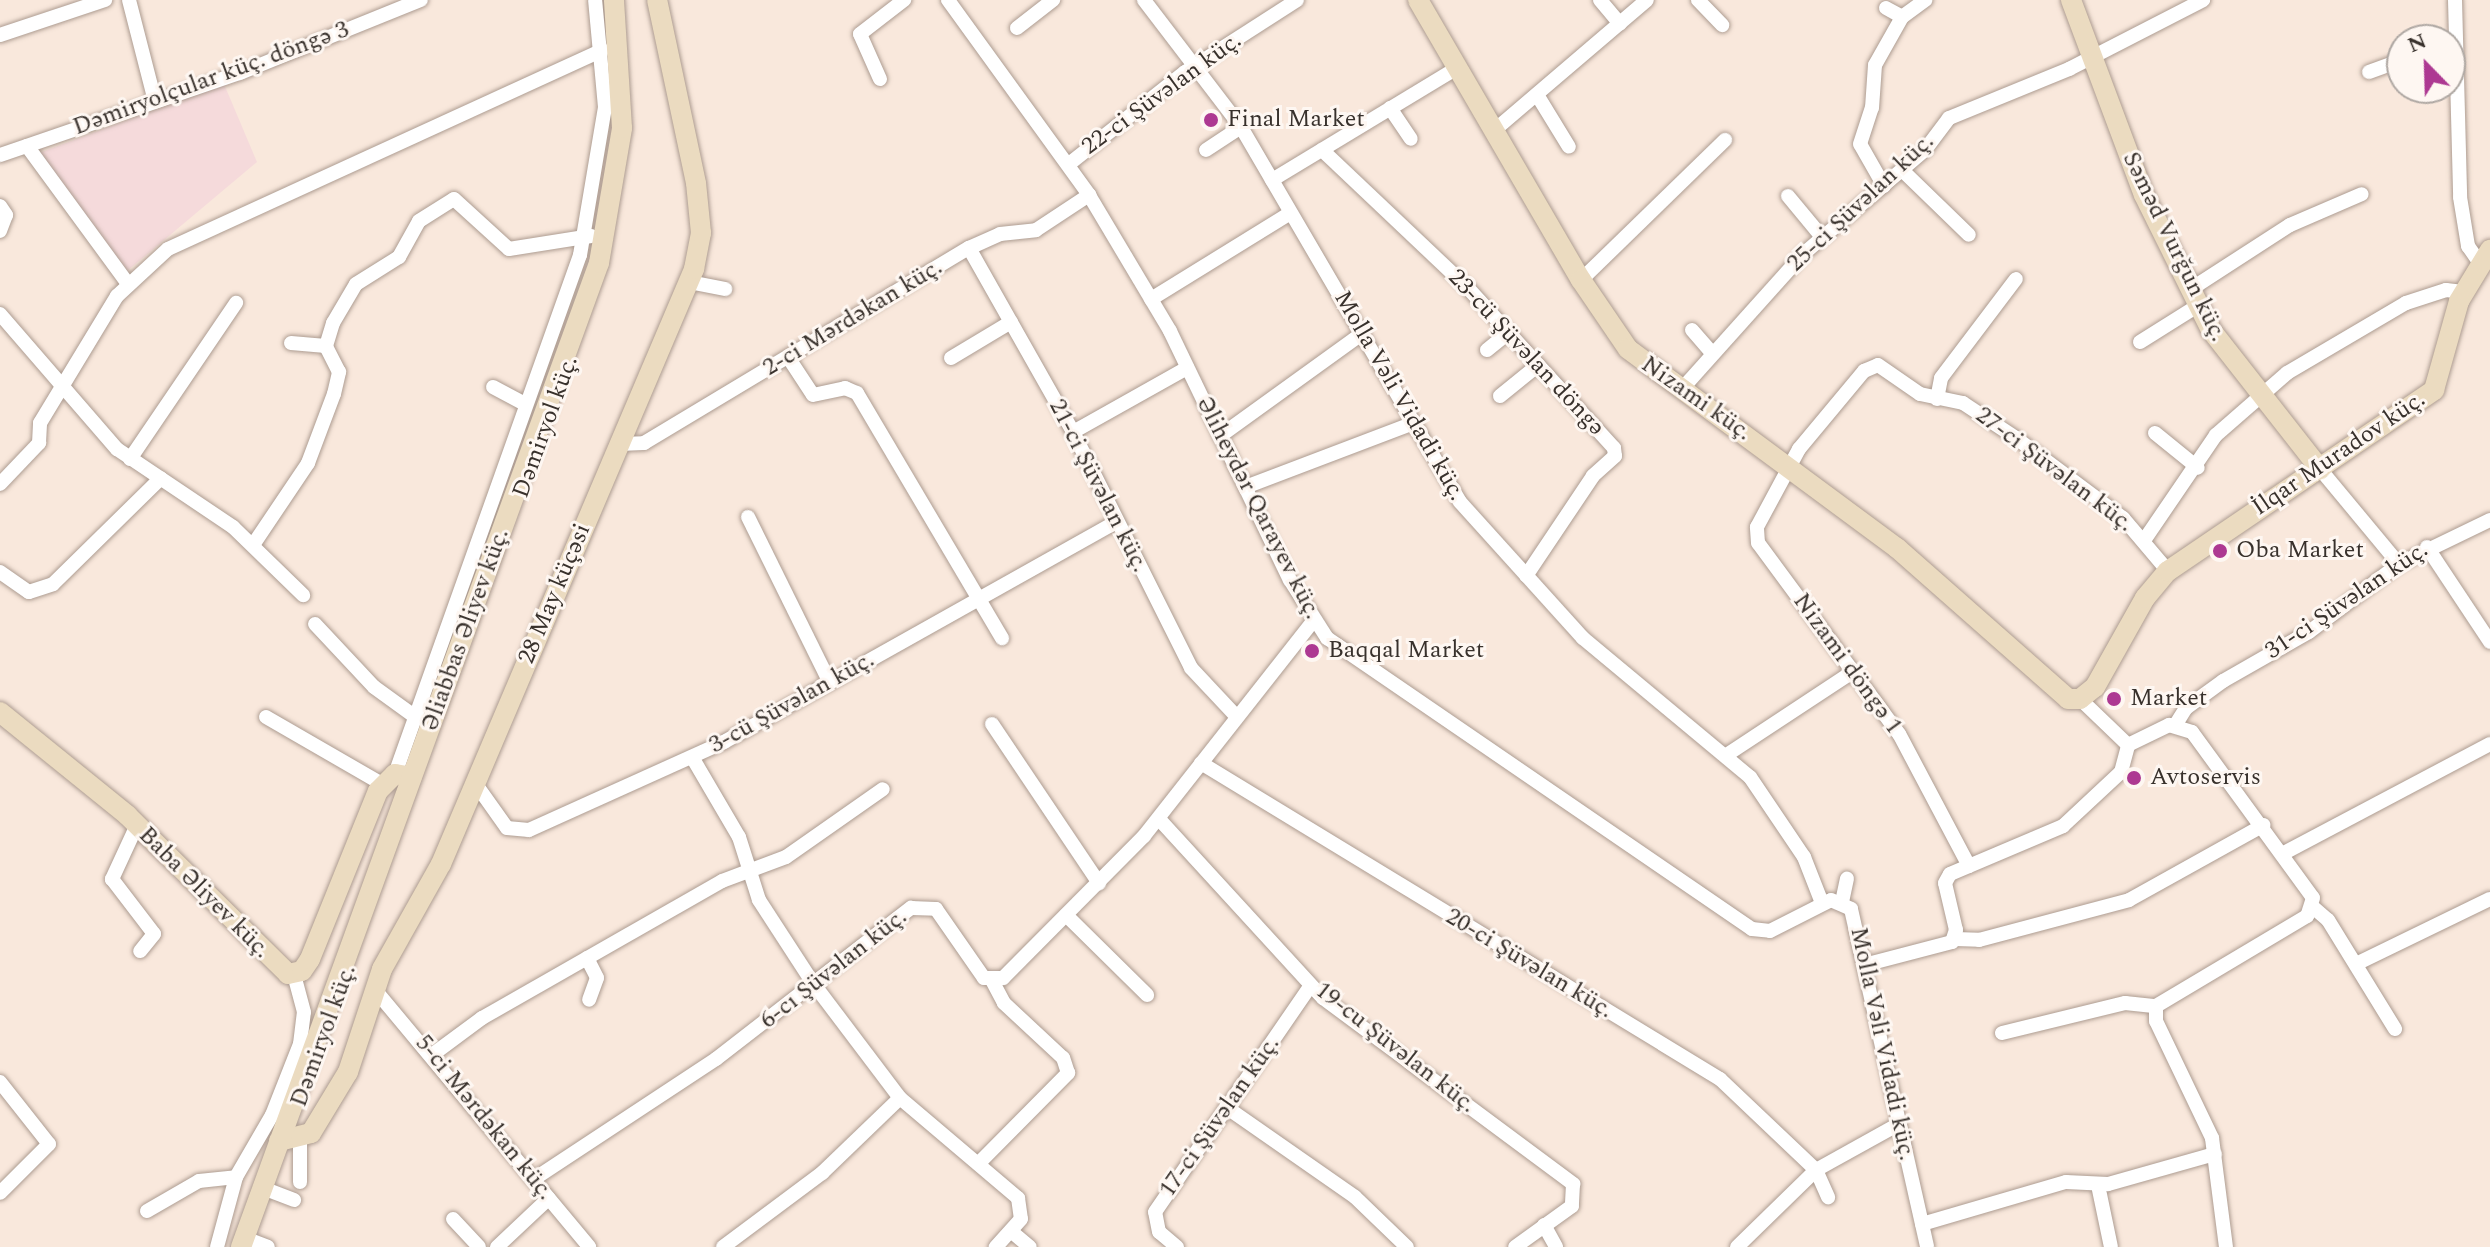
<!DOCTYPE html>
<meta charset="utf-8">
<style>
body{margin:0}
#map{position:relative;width:2490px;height:1247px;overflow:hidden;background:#f9e8dc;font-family:Spectral,serif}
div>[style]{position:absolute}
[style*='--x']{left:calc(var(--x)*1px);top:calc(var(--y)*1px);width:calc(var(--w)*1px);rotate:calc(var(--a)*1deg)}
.industrial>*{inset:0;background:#f5dadb}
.roads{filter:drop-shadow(0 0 2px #ad9c91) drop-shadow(0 0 2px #ad9c91)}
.street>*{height:14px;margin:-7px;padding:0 7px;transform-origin:7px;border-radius:7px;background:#fff}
.secondary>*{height:20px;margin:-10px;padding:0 10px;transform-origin:10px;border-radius:10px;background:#ebdbc0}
.dots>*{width:22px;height:22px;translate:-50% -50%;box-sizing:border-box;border:4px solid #fef7f2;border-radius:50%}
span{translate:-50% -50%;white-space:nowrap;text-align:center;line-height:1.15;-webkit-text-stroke:6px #fef7f2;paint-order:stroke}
.street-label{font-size:24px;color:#38312c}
.poi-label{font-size:24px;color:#38312c}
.left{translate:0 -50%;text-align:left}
.north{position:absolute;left:2386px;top:24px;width:80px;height:80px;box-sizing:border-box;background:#fef7f2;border:2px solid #afa8a3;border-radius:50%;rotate:337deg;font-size:22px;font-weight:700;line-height:32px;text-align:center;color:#38312c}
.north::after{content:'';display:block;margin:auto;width:28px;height:36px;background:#ad3992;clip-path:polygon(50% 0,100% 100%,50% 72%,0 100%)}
</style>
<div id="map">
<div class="industrial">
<div style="clip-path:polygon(224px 84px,257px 162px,126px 272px,39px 153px)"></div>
</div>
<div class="roads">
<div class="street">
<div style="--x:129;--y:0;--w:104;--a:75.6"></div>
<div style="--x:948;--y:0;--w:241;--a:54.1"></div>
<div style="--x:1089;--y:195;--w:158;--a:59.2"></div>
<div style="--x:1170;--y:331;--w:276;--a:64.3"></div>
<div style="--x:1290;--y:580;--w:69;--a:57.5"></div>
<div style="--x:1327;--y:638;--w:515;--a:34.4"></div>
<div style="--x:1752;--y:929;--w:18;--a:6"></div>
<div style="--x:1770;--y:931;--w:68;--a:-26.9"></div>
<div style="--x:1831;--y:900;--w:22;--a:24"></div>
<div style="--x:1851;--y:909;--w:346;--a:77.3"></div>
<div style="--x:1144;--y:0;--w:160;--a:52.6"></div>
<div style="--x:1241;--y:127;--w:434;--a:59.7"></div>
<div style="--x:1460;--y:502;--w:183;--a:47.9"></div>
<div style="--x:1583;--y:638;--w:217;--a:39.8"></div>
<div style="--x:1750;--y:777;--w:97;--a:56"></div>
<div style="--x:1804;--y:857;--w:49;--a:68.6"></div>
<div style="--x:1600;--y:0;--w:31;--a:50"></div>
<div style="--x:1698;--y:0;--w:35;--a:46"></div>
<div style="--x:2455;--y:0;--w:197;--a:88.5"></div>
<div style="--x:2460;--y:197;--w:50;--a:80.7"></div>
<div style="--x:2468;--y:246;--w:21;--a:55"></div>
<div style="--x:1886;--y:8;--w:18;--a:29"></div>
<div style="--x:1017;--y:28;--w:46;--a:-37.9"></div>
<div style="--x:0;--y:35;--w:111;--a:-18.4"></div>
<div style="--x:2369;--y:72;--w:35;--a:-20"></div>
<div style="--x:880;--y:79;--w:49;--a:-114"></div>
<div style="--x:860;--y:34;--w:56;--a:-37.7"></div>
<div style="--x:1539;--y:98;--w:57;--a:58.5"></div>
<div style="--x:1390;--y:108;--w:37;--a:56"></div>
<div style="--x:1497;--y:128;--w:197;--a:-40.5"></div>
<div style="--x:27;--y:146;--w:171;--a:53.8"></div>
<div style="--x:1206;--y:150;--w:42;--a:-33.3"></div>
<div style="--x:1322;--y:150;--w:199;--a:43.4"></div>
<div style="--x:1467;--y:287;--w:218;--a:47.6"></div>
<div style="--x:1614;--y:448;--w:8;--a:83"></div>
<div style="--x:1615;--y:456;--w:30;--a:138"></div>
<div style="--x:1593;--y:476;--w:120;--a:123.8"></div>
<div style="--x:0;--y:155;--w:254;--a:-18.9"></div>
<div style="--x:240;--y:73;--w:195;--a:-22"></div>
<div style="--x:1069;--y:164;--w:148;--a:-38.4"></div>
<div style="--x:1185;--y:72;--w:133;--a:-32.7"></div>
<div style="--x:1902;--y:170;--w:93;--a:44.1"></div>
<div style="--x:1272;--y:180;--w:216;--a:-31.2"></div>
<div style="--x:1884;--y:186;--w:48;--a:-119.7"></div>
<div style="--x:1860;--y:144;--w:38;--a:-72"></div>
<div style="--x:1872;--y:108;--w:43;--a:-86"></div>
<div style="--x:1875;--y:65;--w:55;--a:-60.6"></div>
<div style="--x:1902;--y:17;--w:29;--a:-36"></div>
<div style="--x:1788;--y:196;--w:53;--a:50.3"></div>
<div style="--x:0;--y:206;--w:11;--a:56"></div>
<div style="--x:6;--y:215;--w:17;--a:111"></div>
<div style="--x:969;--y:248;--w:211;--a:60.5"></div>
<div style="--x:1073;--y:432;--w:264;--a:63.4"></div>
<div style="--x:1191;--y:668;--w:66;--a:46.8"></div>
<div style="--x:1581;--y:280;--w:201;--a:-44.2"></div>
<div style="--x:689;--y:282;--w:37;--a:11"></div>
<div style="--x:2191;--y:289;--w:118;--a:-32.9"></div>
<div style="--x:2290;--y:225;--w:78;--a:-23.3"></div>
<div style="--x:1151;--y:299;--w:163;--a:-31.7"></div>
<div style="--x:0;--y:314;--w:179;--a:49.1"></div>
<div style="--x:117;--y:449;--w:140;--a:33.9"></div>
<div style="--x:233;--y:527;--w:98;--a:44.2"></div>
<div style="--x:1692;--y:330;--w:30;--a:49"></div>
<div style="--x:2140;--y:342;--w:70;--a:-32.1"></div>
<div style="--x:291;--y:343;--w:35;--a:5"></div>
<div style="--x:1487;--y:350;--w:27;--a:-39"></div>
<div style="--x:788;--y:357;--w:45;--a:56.7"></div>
<div style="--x:813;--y:395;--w:33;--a:-12"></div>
<div style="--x:845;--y:388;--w:13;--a:23"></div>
<div style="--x:857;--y:393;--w:285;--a:59.4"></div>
<div style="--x:951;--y:358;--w:70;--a:-31"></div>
<div style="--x:493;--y:387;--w:34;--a:28"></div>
<div style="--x:1681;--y:390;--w:181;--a:-48.1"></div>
<div style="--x:1802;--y:255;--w:162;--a:-40.5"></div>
<div style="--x:1925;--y:150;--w:40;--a:-53"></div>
<div style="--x:1949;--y:118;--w:130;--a:-22.2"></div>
<div style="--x:2069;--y:69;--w:151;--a:-27.2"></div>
<div style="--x:1500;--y:396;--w:48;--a:-39"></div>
<div style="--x:1937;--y:399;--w:21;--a:-79"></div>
<div style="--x:1941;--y:378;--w:124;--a:-52.9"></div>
<div style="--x:1073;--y:432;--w:131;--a:-29.3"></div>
<div style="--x:2155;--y:433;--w:55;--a:39.1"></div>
<div style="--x:1220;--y:436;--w:176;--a:-35.8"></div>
<div style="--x:619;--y:444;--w:25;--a:-2"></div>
<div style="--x:644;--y:443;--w:379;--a:-31"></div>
<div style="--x:969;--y:248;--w:34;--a:-24"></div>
<div style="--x:1000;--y:234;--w:36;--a:-6"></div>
<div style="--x:1036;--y:230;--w:64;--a:-33.4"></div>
<div style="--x:130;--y:459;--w:189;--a:-55.8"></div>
<div style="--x:2320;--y:469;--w:124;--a:50.3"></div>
<div style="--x:0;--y:484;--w:57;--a:-46.4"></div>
<div style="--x:39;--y:443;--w:20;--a:-87"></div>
<div style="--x:40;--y:423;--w:149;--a:-58.8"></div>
<div style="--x:117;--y:296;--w:69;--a:-42.7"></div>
<div style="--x:168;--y:249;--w:478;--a:-24.6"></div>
<div style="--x:1248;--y:486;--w:178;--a:-20.8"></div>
<div style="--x:748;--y:517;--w:185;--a:63.7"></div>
<div style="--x:2145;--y:539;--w:126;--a:-55.7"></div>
<div style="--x:2216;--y:435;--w:94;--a:-41.1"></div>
<div style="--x:2287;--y:373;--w:138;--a:-30.5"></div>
<div style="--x:2406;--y:303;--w:42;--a:-18"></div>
<div style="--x:2446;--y:290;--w:17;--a:7"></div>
<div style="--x:253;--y:545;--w:99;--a:-56.1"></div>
<div style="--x:308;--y:463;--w:74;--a:-69.4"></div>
<div style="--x:334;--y:394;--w:23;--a:-77"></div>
<div style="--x:339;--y:372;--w:29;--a:-117"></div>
<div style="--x:326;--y:346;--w:24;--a:-73"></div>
<div style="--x:333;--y:323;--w:45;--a:-59.5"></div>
<div style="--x:356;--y:284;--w:51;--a:-32.1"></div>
<div style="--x:399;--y:257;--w:41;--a:-60.9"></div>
<div style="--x:419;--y:221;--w:41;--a:-32.2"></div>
<div style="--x:454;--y:199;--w:74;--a:42.3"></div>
<div style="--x:509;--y:249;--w:83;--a:-9"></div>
<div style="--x:2427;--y:547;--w:114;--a:56.4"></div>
<div style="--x:0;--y:572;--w:35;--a:35"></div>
<div style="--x:29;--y:592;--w:25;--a:-18"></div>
<div style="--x:53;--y:584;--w:151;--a:-44.5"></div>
<div style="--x:315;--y:624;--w:86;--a:46.9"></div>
<div style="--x:374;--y:687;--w:49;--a:35.9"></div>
<div style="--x:266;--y:717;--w:134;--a:30"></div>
<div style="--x:992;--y:724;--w:192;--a:56.1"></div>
<div style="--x:2176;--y:724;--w:19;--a:-58"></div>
<div style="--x:2186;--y:708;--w:46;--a:-36.1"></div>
<div style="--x:2223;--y:681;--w:99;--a:-29.7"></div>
<div style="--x:2309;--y:632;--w:113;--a:-37.1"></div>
<div style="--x:2399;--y:564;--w:101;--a:-25.8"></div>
<div style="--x:2128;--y:745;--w:46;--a:-26"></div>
<div style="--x:2169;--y:725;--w:24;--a:17"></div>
<div style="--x:2192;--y:732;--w:205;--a:53.9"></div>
<div style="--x:2313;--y:898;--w:19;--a:108"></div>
<div style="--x:2307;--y:916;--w:176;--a:149.2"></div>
<div style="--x:2156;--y:1006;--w:15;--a:90"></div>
<div style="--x:2156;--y:1021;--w:130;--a:64.4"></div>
<div style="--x:2212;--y:1138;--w:110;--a:82.7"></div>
<div style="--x:1728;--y:754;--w:151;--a:-33.4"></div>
<div style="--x:692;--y:757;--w:93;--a:59.6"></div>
<div style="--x:739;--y:837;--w:66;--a:72.4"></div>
<div style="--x:759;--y:900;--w:99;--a:57"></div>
<div style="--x:813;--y:983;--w:144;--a:52.9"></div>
<div style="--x:900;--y:1098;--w:155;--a:40.3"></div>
<div style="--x:1018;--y:1198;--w:21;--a:82"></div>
<div style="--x:1021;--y:1219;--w:38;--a:132"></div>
<div style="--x:1201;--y:763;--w:608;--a:31.34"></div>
<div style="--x:1720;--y:1079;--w:132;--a:43.5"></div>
<div style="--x:1816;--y:1170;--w:30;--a:66"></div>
<div style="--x:395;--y:774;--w:551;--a:-70.38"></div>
<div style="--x:580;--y:255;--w:150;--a:-80.4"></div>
<div style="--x:605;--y:107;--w:107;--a:-95.3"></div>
<div style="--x:475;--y:783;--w:55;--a:54.6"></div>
<div style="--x:507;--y:828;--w:22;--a:5"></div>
<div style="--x:529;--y:830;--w:214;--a:-24.3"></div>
<div style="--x:724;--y:742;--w:450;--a:-29.3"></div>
<div style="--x:1159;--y:819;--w:243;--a:47.5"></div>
<div style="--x:1323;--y:998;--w:312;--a:36.6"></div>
<div style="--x:1573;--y:1184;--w:22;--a:93"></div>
<div style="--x:1572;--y:1206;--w:70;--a:144.3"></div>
<div style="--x:137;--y:825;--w:60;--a:114.8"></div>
<div style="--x:112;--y:879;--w:69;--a:52.6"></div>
<div style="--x:154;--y:934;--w:22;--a:129"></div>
<div style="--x:2284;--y:853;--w:233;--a:-27.9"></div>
<div style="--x:1969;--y:866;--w:149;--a:-117.9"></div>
<div style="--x:1899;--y:734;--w:237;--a:-126.4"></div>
<div style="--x:1758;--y:543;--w:16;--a:-94"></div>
<div style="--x:1757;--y:527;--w:89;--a:-61.7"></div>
<div style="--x:1799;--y:449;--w:102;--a:-50.2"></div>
<div style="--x:1864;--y:371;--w:15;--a:-23"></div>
<div style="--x:1878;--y:365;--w:51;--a:34.6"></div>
<div style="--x:1920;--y:394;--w:44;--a:11.8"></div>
<div style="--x:1963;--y:403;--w:64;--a:33.4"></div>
<div style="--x:2016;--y:438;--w:134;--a:36.8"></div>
<div style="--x:2123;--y:518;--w:70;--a:49.7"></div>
<div style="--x:1842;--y:902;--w:24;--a:-78"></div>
<div style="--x:2314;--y:908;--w:18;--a:41"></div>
<div style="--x:2328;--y:920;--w:128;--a:58.4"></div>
<div style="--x:1066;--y:915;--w:114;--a:44.6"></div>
<div style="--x:1955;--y:939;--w:24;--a:2"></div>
<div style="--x:1979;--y:940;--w:155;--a:-14.9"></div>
<div style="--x:2129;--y:900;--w:154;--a:-29.1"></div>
<div style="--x:587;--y:958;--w:22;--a:63"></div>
<div style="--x:597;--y:978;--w:23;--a:110"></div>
<div style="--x:2356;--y:964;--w:149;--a:-25.9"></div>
<div style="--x:1864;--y:965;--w:91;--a:-14.6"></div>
<div style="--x:1952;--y:942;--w:13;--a:-72"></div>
<div style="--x:1956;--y:930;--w:48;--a:-103.2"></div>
<div style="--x:1945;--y:883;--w:10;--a:-61"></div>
<div style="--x:1950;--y:874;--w:123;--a:-23"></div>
<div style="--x:2063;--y:826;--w:79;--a:-43"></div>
<div style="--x:2121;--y:772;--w:28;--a:-75"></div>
<div style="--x:2128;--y:745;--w:66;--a:-136.2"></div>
<div style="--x:376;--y:991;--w:333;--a:50.2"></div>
<div style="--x:2002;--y:1033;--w:127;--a:-13.7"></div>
<div style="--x:2125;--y:1003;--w:31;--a:6"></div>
<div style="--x:432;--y:1055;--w:62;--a:-36.5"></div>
<div style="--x:482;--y:1018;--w:276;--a:-29.7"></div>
<div style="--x:722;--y:881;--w:68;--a:-20.6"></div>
<div style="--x:786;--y:857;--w:118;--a:-35"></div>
<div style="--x:0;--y:1082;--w:79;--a:51.7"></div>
<div style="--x:49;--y:1144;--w:69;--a:135"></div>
<div style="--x:1226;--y:1107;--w:157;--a:34.9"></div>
<div style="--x:1355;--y:1197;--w:72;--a:43.9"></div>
<div style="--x:300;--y:1141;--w:41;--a:90"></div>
<div style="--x:979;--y:1163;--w:127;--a:-45.3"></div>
<div style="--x:1068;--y:1073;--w:16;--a:-108"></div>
<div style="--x:1063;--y:1058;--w:81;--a:-137"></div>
<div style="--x:1004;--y:1003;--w:24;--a:-118"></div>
<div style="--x:534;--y:1179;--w:218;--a:-33.4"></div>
<div style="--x:716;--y:1059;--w:247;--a:-37.8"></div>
<div style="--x:911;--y:908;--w:25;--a:2"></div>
<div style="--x:936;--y:909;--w:84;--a:55.2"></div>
<div style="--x:984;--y:978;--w:19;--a:0"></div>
<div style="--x:1003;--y:978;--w:200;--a:-45.2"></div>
<div style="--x:1144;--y:836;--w:273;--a:-51.8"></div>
<div style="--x:2098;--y:1185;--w:63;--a:78.2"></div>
<div style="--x:268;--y:1190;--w:28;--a:21"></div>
<div style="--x:147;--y:1211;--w:60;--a:-30"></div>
<div style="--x:199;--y:1181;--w:37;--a:-6"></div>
<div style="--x:453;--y:1219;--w:38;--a:47"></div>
<div style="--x:1922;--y:1224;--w:150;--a:-16.3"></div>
<div style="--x:2066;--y:1182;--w:42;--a:2.7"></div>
<div style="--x:2108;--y:1184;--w:111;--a:-15.7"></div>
<div style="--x:1544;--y:1225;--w:25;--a:61"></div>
<div style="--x:1012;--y:1232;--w:23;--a:40"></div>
<div style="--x:250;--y:1240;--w:19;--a:21"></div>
<div style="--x:217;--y:1247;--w:73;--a:-74.8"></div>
<div style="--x:236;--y:1177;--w:72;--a:-59.9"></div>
<div style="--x:272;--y:1115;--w:76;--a:-68.5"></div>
<div style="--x:300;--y:1044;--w:32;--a:-83"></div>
<div style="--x:304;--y:1012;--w:38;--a:-105"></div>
<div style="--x:497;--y:1247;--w:71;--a:-43.3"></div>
<div style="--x:723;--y:1247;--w:124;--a:-36.8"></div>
<div style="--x:822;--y:1173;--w:108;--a:-43.9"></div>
<div style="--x:1177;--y:1247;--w:23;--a:-140"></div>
<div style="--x:1159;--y:1232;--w:20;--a:-101"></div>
<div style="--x:1155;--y:1212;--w:275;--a:-55.5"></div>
<div style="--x:1737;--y:1247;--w:110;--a:-44.3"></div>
<div style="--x:1816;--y:1170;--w:95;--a:-29"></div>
</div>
<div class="secondary">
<div style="--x:1418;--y:0;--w:324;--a:59.8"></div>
<div style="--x:1581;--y:280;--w:83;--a:55.7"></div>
<div style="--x:1628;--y:349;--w:335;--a:36.5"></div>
<div style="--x:1897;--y:548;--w:228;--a:41.4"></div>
<div style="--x:2068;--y:699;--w:12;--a:0"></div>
<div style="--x:2080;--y:699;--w:19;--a:-39"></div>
<div style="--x:2095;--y:687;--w:102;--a:-60.7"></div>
<div style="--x:2145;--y:598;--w:35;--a:-50"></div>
<div style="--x:2168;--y:571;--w:322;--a:-34.2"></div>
<div style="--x:2434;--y:390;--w:92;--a:-74.3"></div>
<div style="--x:2459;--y:301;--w:60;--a:-58.7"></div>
<div style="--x:2071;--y:0;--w:208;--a:69.5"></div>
<div style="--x:2144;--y:195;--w:151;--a:63.6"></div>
<div style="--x:2211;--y:330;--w:177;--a:51.9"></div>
<div style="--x:0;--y:712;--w:164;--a:39"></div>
<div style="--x:127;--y:815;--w:226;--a:44.6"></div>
<div style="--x:288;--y:974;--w:14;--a:-12"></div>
<div style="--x:302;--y:971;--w:14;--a:-56"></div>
<div style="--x:310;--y:959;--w:181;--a:-68"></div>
<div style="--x:378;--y:791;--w:24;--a:-45"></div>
<div style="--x:395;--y:774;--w:17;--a:10"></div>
<div style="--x:279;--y:1141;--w:33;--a:-14"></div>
<div style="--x:311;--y:1133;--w:71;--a:-58.8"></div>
<div style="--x:348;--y:1072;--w:108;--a:-71.7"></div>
<div style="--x:382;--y:969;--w:120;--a:-60.7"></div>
<div style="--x:441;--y:864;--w:647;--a:-66.96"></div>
<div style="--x:694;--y:269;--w:37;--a:-79"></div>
<div style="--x:701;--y:233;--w:50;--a:-95.7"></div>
<div style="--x:696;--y:183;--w:187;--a:-102"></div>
<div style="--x:241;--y:1247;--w:1047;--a:-70.01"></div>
<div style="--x:599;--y:263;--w:137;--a:-80.3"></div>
<div style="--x:622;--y:128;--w:128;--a:-93.6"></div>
</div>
</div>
<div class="dots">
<div style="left:1211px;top:120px;background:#ad3992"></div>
<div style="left:2220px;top:551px;background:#ad3992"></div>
<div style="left:1312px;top:651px;background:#ad3992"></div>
<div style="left:2114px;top:699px;background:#ad3992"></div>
<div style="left:2134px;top:778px;background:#ad3992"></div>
</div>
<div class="street-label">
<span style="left:211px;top:79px;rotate:-20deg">Dəmiryolçular küç. döngə 3</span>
<span style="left:1162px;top:94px;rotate:-36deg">22-ci Şüvəlan küç.</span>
<span style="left:1861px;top:203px;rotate:-43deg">25-ci Şüvəlan küç.</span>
<span style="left:2174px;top:247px;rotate:64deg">Səməd Vurğun küç.</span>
<span style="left:853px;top:318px;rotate:-31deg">2-ci Mərdəkan küç.</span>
<span style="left:1526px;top:353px;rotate:47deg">23-cü Şüvəlan döngə</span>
<span style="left:1399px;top:396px;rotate:60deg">Molla Vəli Vidadi küç.</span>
<span style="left:1696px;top:399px;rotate:35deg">Nizami küç.</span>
<span style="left:546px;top:427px;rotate:-70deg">Dəmiryol küç.</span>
<span style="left:2339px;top:454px;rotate:-34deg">İlqar Muradov küç.</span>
<span style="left:2054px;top:470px;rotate:37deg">27-ci Şüvəlan küç.</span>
<span style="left:1098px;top:486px;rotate:63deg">21-ci Şüvəlan küç.</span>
<span style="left:1258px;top:508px;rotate:63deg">Əliheydər Qarayev küç.</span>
<span style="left:555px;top:594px;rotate:-67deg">28 May küçəsi</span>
<span style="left:2347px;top:601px;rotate:-34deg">31-ci Şüvəlan küç.</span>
<span style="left:466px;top:630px;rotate:-70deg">Əliabbas Əliyev küç.</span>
<span style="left:1847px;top:664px;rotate:54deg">Nizami döngə 1</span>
<span style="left:792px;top:703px;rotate:-29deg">3-cü Şüvəlan küç.</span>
<span style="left:204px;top:893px;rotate:45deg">Baba Əliyev küç.</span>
<span style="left:1529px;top:964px;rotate:31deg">20-ci Şüvəlan küç.</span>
<span style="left:834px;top:969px;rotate:-38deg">6-cı Şüvəlan küç.</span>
<span style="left:324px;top:1036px;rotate:-70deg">Dəmiryol küç.</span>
<span style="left:1882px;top:1044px;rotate:78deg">Molla Vəli Vidadi küç.</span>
<span style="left:1395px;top:1048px;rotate:38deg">19-cu Şüvəlan küç.</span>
<span style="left:1220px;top:1117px;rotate:-55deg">17-ci Şüvəlan küç.</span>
<span style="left:484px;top:1118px;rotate:51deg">5-ci Mərdəkan küç.</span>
</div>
<div class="poi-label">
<span class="left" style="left:1227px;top:120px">Final Market</span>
<span class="left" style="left:2236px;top:551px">Oba Market</span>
<span class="left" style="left:1328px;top:651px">Baqqal Market</span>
<span class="left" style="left:2130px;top:699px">Market</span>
<span class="left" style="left:2150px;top:778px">Avtoservis</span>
</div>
<div class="north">N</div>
</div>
